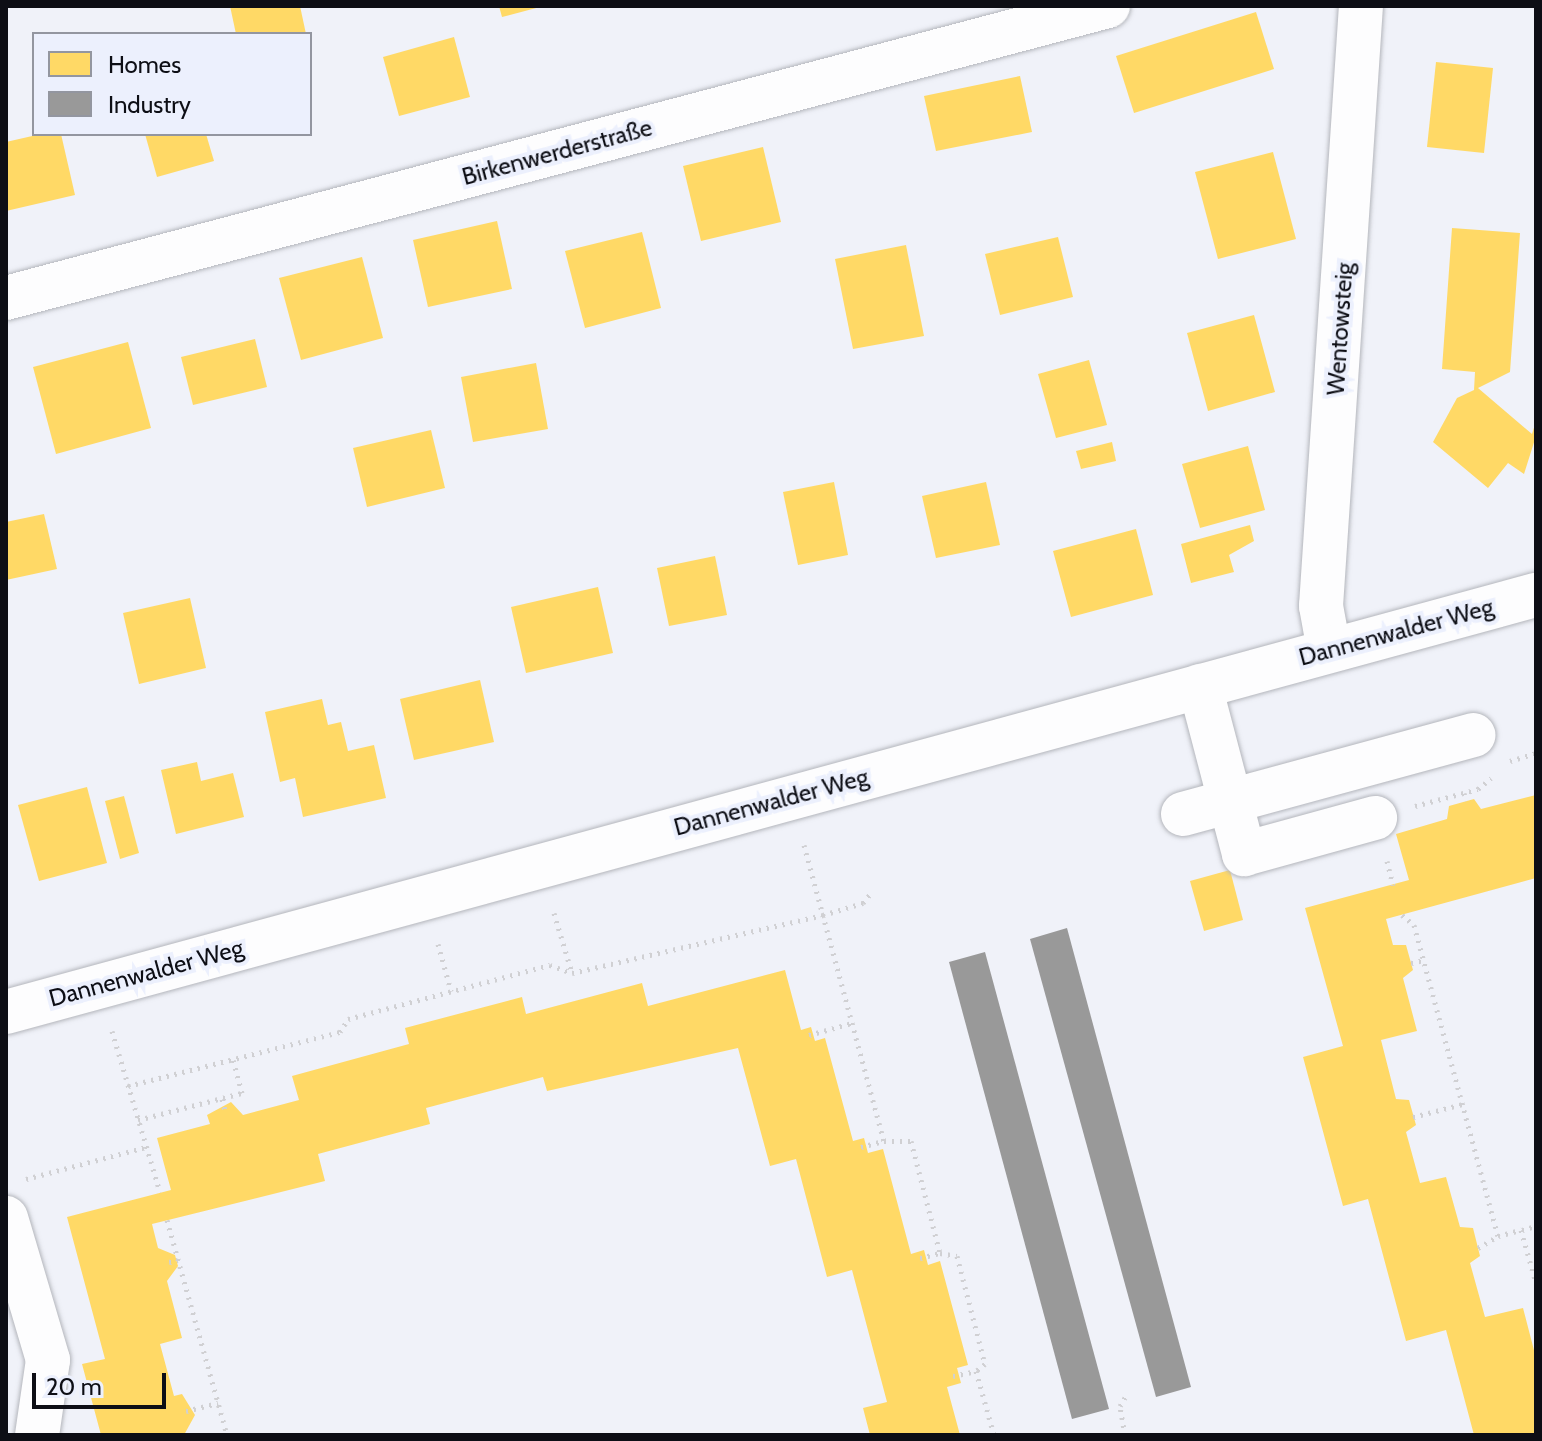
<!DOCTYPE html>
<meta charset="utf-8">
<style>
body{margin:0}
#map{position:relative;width:1542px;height:1441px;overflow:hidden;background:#f0f2f9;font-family:Cabin,sans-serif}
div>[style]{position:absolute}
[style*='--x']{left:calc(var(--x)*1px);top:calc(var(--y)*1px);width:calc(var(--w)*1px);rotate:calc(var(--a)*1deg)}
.homes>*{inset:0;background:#ffd966}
.industry>*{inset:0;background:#999}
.path>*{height:5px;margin-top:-2.5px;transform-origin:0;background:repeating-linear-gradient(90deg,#d0d0d3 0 2px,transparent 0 8px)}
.roads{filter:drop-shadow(0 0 2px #b4b6bc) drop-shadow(0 0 2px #b4b6bc)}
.minor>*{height:44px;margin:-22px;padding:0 22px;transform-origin:22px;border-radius:22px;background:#fdfdfe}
span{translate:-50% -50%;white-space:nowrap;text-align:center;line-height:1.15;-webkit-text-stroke:8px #ecf0fd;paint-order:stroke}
.street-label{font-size:24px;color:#0d0e15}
.frame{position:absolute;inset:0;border:8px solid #0d0e15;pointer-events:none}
.legend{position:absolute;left:32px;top:32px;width:280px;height:104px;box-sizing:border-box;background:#ecf0fd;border:2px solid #9396a0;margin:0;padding:10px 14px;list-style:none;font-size:24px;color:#0d0e15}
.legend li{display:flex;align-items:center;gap:16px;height:40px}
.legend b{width:40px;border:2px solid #9396a0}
.scale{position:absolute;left:32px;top:1373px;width:134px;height:36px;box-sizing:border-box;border:4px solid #0d0e15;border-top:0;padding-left:10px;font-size:24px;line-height:28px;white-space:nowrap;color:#0d0e15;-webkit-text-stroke:6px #ecf0fd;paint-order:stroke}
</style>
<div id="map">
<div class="homes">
<div style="clip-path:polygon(230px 6px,300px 6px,306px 34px,236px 34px)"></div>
<div style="clip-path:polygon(499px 6px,540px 6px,540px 7px,502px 17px)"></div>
<div style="clip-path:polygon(1256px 12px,1274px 69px,1134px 113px,1116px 56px)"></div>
<div style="clip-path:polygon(454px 37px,470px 97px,399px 116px,383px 57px)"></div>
<div style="clip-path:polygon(1436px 62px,1493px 68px,1484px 153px,1427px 147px)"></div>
<div style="clip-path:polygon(1020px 76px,1032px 132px,936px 151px,924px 96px)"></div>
<div style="clip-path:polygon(41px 134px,61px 134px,75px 195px,6px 211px,6px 142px)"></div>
<div style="clip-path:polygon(145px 134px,206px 134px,214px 161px,157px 177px)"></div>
<div style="clip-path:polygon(763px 147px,781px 222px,701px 241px,683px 166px)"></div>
<div style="clip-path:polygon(1273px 152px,1296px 239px,1218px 259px,1195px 172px)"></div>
<div style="clip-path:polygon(497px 221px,512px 289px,428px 307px,413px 240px)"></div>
<div style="clip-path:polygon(1452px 228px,1520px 233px,1510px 372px,1478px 388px,1532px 434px,1536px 421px,1536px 436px,1524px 474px,1508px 463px,1488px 488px,1433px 442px,1457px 398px,1474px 390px,1475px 372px,1442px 369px)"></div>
<div style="clip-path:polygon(642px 232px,661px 308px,585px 328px,565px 251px)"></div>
<div style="clip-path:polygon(1058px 237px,1073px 297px,1000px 315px,985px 254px)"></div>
<div style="clip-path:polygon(906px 245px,924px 336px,853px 349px,835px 259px)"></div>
<div style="clip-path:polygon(362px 257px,383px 338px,301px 360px,279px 278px)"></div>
<div style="clip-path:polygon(1254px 315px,1275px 392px,1208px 411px,1187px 333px)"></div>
<div style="clip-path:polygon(255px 339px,267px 387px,193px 405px,181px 357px)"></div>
<div style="clip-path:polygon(128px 342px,151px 428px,56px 454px,33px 367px)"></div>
<div style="clip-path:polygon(1089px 360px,1107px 425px,1056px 438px,1038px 374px)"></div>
<div style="clip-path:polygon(536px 363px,548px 429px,473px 442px,461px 377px)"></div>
<div style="clip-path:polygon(431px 430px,445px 488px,367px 507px,353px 448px)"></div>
<div style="clip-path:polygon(1112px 442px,1116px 461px,1081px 469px,1076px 451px)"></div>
<div style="clip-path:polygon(1248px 446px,1265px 510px,1200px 528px,1182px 464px)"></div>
<div style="clip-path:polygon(834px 482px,848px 555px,798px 565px,783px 492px)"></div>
<div style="clip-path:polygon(986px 482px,1000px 545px,936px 558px,922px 496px)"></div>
<div style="clip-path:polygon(44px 514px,57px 569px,6px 580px,6px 522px)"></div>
<div style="clip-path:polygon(1250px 525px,1254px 541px,1229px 555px,1234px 572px,1191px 583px,1181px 544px)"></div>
<div style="clip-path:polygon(1136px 529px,1153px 595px,1071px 617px,1053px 551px)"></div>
<div style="clip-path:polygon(715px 556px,727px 615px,669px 626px,657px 568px)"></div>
<div style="clip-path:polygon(598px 587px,613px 653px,526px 673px,511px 607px)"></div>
<div style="clip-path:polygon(190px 598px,206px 668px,139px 684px,123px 613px)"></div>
<div style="clip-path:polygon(480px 680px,494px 742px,414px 760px,400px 699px)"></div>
<div style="clip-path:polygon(322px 699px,328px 725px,341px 722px,348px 751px,374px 745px,386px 798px,303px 817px,295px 778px,280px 782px,265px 712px)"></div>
<div style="clip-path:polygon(197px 762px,201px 781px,233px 773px,244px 817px,176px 834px,161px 770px)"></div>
<div style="clip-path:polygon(87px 787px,107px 863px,39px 881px,18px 805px)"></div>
<div style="clip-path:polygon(1536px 795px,1536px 878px,1386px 919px,1393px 945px,1406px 945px,1413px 970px,1403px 978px,1417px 1031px,1381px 1040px,1396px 1099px,1409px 1100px,1416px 1125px,1406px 1132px,1420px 1183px,1446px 1177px,1460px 1227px,1473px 1228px,1480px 1256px,1470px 1263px,1485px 1317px,1523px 1308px,1536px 1358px,1536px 1435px,1474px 1435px,1446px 1330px,1406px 1341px,1368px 1199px,1343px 1206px,1303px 1057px,1343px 1046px,1305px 908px,1409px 880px,1396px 834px,1447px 819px,1449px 806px,1474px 799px,1481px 809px)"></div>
<div style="clip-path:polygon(124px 796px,139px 853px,120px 859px,105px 801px)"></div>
<div style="clip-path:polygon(1230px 870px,1243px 920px,1204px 931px,1190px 881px)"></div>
<div style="clip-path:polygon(785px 970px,801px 1030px,811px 1027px,815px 1041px,825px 1038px,853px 1141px,864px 1138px,868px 1153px,883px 1149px,911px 1254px,924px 1250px,928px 1265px,940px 1261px,968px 1365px,957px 1368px,961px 1383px,947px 1387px,960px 1435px,870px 1435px,863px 1408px,887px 1402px,852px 1270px,827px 1277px,796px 1159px,770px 1166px,738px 1048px,547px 1091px,543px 1077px,426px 1108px,430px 1124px,318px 1154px,325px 1181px,152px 1224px,158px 1248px,175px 1255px,178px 1266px,167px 1281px,182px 1338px,160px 1344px,174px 1396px,182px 1394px,195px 1415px,184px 1435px,101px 1435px,82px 1364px,105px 1359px,67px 1217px,171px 1190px,157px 1138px,210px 1124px,207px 1115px,231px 1102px,243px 1115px,299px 1100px,292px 1076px,409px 1044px,405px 1028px,522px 997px,526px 1014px,642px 983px,648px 1006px)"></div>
</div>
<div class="industry">
<div style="clip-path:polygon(1067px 928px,1191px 1387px,1156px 1397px,1030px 939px)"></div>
<div style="clip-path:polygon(985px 952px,1109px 1409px,1072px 1419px,949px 962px)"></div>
</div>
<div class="path">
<div style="--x:1510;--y:761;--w:27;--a:-17"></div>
<div style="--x:1464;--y:793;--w:8;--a:76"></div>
<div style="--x:1415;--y:806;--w:65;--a:-15.1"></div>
<div style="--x:1478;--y:789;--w:17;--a:-40"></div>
<div style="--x:804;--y:845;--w:307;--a:74.9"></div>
<div style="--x:884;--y:1141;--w:27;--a:0"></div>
<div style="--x:911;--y:1141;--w:116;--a:75.5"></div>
<div style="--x:940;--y:1253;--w:17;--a:10"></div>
<div style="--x:957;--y:1256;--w:112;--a:75.5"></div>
<div style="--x:985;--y:1364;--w:11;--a:142"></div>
<div style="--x:976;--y:1371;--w:66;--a:74.3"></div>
<div style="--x:1387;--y:861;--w:25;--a:76"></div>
<div style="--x:554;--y:913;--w:63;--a:73.3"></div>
<div style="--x:1402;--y:915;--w:16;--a:40"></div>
<div style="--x:1414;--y:925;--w:322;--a:74.9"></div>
<div style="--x:1498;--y:1236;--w:24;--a:-15"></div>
<div style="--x:1521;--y:1230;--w:55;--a:74.2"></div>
<div style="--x:438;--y:944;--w:49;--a:74.5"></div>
<div style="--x:1411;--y:963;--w:13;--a:-13"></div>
<div style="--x:112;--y:1031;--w:168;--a:73.4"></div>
<div style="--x:809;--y:1035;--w:45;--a:-15.6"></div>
<div style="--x:128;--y:1086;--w:219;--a:-14.3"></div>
<div style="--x:340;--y:1032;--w:15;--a:-58"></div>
<div style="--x:348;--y:1019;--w:209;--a:-15"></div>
<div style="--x:550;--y:965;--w:23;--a:20"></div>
<div style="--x:572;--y:973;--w:258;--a:-13"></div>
<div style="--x:823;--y:915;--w:42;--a:-16.7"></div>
<div style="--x:863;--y:903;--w:13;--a:-51"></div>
<div style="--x:222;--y:1099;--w:11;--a:75"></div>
<div style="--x:1413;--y:1117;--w:52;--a:-14.6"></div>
<div style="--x:138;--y:1120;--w:107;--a:-14.6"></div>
<div style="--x:242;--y:1093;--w:34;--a:-105"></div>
<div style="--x:861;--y:1147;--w:24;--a:-15"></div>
<div style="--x:26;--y:1179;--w:124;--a:-14.9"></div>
<div style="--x:167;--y:1220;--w:223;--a:74.4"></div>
<div style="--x:1522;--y:1230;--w:15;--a:-16"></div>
<div style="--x:1478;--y:1248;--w:23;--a:-31"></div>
<div style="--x:920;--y:1258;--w:21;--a:-14"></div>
<div style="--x:169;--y:1262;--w:9;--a:-13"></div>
<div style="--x:953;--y:1376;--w:24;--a:-12"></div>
<div style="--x:186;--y:1411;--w:33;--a:-14"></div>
<div style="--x:1125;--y:1435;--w:29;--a:-100"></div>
<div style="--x:1120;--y:1406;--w:14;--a:-60"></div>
</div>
<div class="roads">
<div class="minor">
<div style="--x:6;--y:298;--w:1140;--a:-14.84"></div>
<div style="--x:1329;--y:650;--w:45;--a:-100.3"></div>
<div style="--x:1321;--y:606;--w:601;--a:-86.19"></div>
<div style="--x:1200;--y:686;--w:174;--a:75.3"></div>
<div style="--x:1244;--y:854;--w:136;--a:-15.4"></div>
<div style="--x:1183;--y:814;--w:301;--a:-15.2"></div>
<div style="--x:6;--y:1012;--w:1586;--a:-15.25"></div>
<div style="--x:6;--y:1218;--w:148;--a:73.5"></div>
<div style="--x:48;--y:1360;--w:76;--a:98.3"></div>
</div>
</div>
<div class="street-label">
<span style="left:557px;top:152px;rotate:-15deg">Birkenwerderstraße</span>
<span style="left:1340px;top:329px;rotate:-86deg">Wentowsteig</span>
<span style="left:1396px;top:632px;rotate:-15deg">Dannenwalder Weg</span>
<span style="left:771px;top:802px;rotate:-15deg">Dannenwalder Weg</span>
<span style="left:146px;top:973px;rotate:-15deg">Dannenwalder Weg</span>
</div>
<div class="frame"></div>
<ul class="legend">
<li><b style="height:22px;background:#ffd966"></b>Homes</li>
<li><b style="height:22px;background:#999"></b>Industry</li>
</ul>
<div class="scale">20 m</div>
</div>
